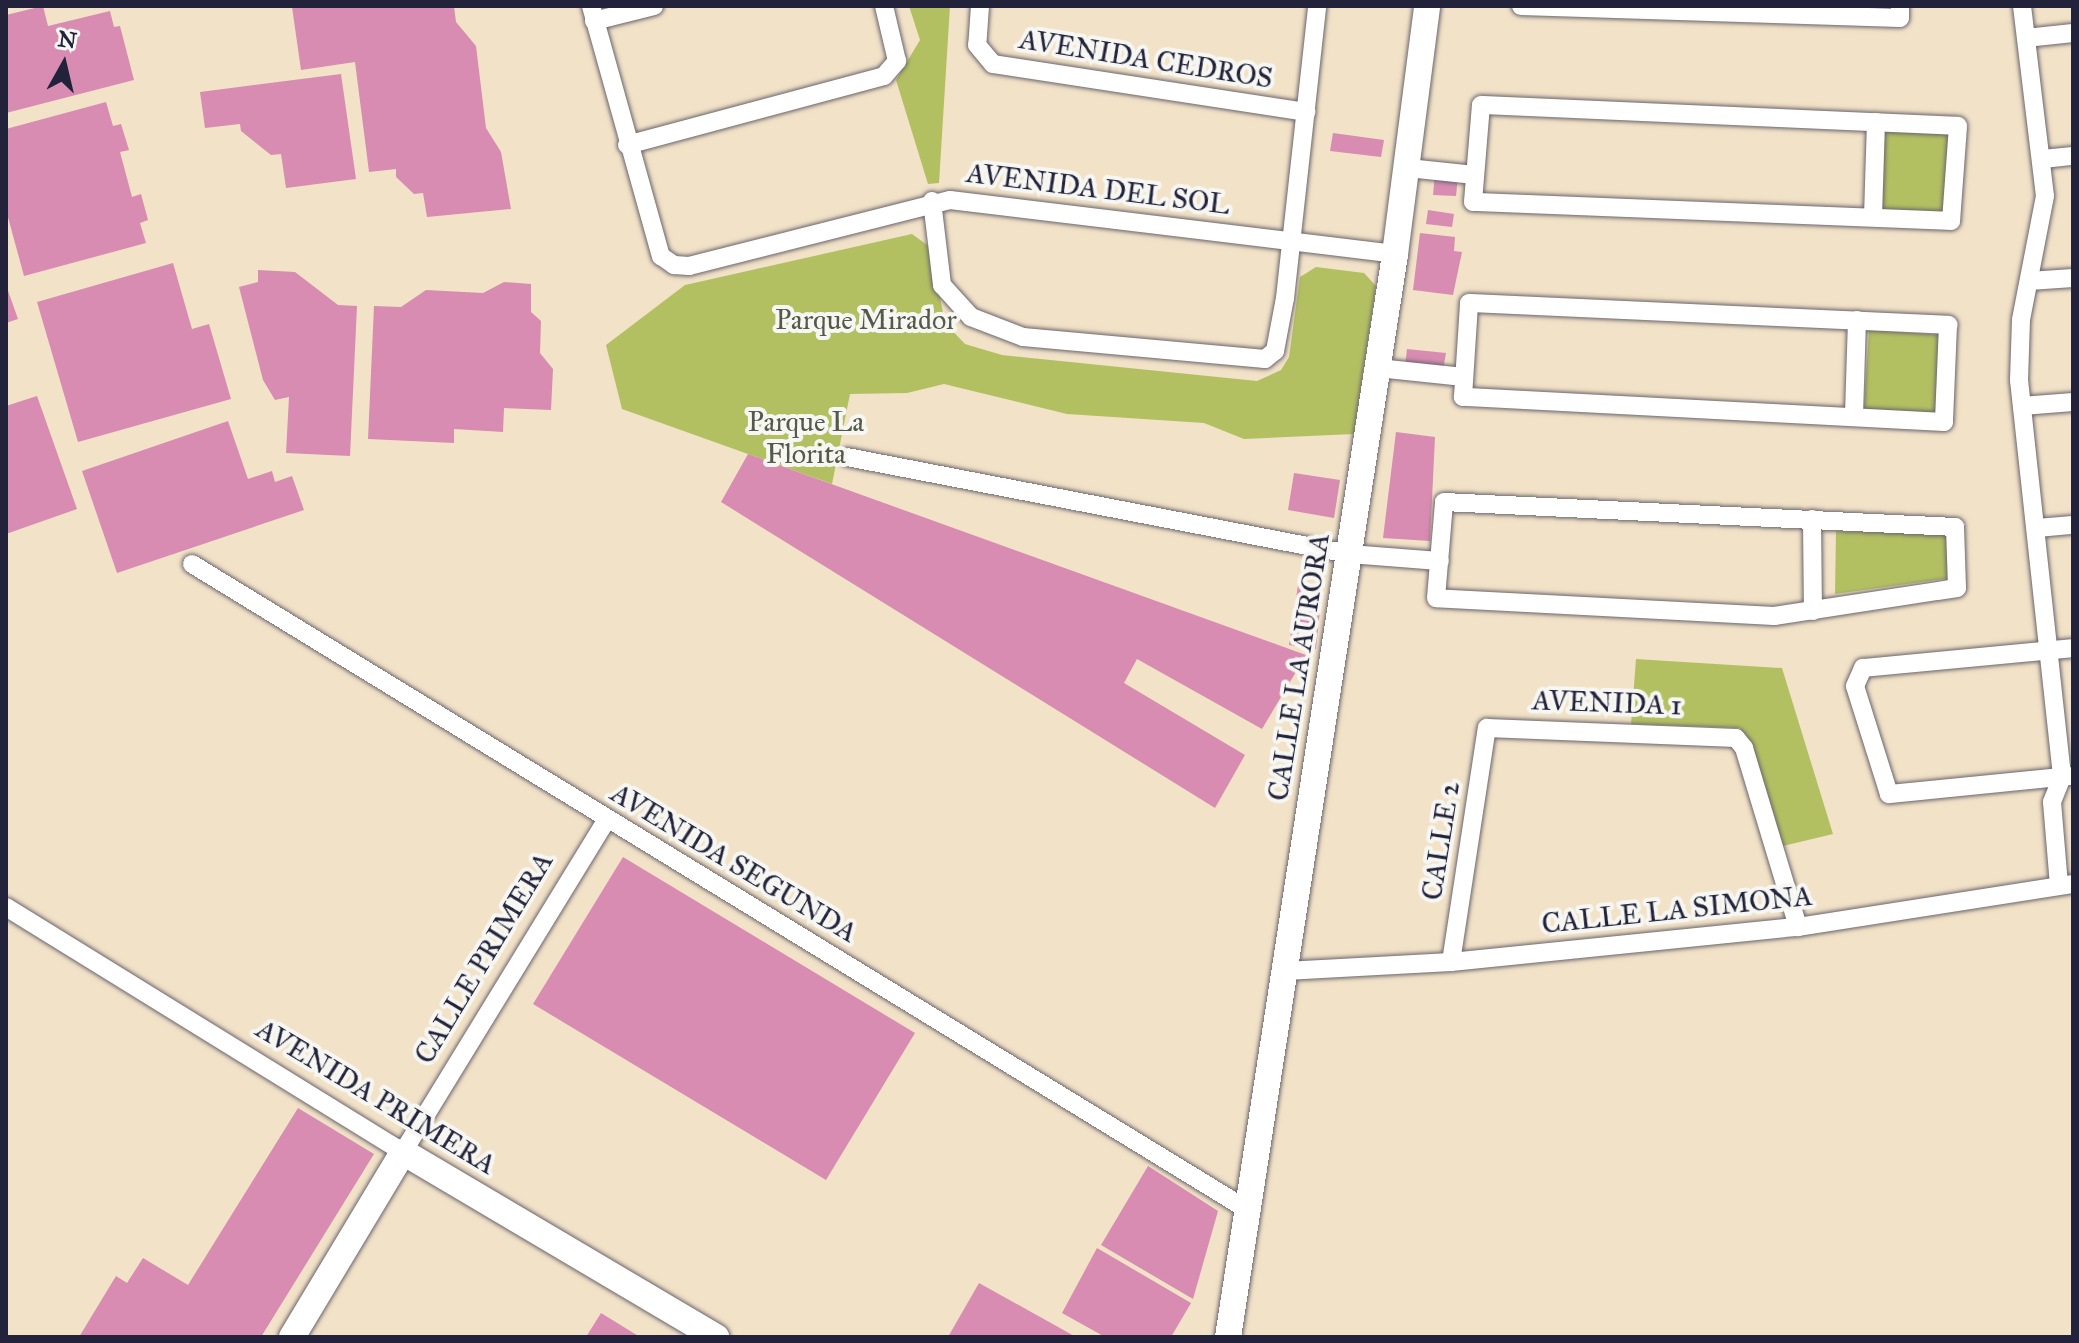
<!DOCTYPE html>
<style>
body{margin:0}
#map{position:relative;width:2079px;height:1343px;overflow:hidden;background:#f2e2c8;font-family:"IM FELL Great Primer",serif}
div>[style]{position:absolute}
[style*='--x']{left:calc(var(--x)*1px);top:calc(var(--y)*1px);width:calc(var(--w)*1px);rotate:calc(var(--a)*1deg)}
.green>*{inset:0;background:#b3c062}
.building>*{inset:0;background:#d88cb1}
.roads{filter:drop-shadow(0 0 2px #6b656c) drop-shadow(0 0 2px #6b656c)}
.street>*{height:18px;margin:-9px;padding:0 9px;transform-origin:9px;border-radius:9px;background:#fff}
.secondary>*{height:26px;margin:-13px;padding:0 13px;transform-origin:13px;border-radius:13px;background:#fff}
span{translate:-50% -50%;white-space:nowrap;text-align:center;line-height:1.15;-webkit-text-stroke:8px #f6f6f2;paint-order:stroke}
.street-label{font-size:28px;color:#22223b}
.park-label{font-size:28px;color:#555949}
.frame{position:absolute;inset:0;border:8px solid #22223b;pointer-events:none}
.north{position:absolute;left:24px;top:24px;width:80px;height:80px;-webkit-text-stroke:6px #f6f6f2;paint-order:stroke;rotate:8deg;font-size:22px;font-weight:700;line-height:32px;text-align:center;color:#22223b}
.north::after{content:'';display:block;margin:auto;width:28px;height:36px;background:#22223b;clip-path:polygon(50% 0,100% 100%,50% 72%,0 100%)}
</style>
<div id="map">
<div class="green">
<div style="clip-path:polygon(909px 6px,950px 6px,939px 183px,928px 184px,896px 80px,920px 40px)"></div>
<div style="clip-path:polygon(1885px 128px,1952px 132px,1947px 217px,1879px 212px)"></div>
<div style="clip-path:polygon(912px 234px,930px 247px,945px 323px,965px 344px,1002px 355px,1257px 381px,1281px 370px,1289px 357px,1300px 277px,1316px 267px,1364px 273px,1376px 286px,1354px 434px,1244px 439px,1204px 423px,1067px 414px,944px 384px,907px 393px,850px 394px,832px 484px,622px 409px,606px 345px,685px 285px)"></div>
<div style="clip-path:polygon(1869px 330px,1944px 335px,1938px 413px,1864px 409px)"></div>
<div style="clip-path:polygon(1836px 531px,1949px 533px,1950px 578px,1835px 594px)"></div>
<div style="clip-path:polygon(1636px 659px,1782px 668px,1833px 834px,1783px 846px,1752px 748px,1740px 728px,1631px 724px)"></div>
</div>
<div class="building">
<div style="clip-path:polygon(43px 6px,48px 26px,110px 11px,114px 27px,120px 26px,134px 80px,6px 113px,6px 15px)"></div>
<div style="clip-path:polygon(454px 6px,456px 22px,476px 46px,486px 128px,501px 152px,511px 209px,427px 217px,423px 193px,414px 194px,396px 177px,396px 169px,369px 172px,355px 62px,301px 70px,292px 7px)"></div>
<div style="clip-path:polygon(341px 74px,356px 179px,286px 188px,281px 154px,271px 155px,241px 131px,240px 124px,205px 128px,200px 92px)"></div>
<div style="clip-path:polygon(106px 102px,113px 126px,121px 124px,129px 150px,120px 152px,132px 197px,141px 194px,148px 220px,140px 223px,146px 243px,24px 276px,6px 210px,6px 129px)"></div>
<div style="clip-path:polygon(1333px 133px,1384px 140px,1381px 157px,1330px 151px)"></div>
<div style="clip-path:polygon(1435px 174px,1458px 176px,1456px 196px,1433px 195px)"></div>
<div style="clip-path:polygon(1428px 210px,1454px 214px,1452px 227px,1426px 224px)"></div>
<div style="clip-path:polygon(1420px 233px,1455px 237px,1454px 251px,1462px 252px,1453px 295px,1413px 290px)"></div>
<div style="clip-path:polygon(173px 263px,192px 329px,209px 324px,231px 399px,78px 442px,37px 302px)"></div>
<div style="clip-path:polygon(258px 270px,295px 272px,338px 305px,357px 306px,350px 456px,286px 453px,289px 397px,275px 400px,263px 380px,239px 287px,258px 282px)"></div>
<div style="clip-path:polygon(504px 282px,531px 284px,531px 312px,541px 321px,540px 353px,553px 369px,551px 410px,504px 408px,503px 432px,454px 429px,454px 443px,368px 439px,374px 306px,401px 307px,426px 290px,483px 293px)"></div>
<div style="clip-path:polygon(6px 285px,18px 319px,6px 323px)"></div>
<div style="clip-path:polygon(1407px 349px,1446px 353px,1443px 370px,1405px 366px)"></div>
<div style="clip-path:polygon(37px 396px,77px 509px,6px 534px,6px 406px)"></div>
<div style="clip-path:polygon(228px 421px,248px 479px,272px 471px,275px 482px,292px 476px,304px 510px,117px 573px,82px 471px)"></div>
<div style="clip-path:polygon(1396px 432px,1435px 437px,1430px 541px,1383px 538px)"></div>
<div style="clip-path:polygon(748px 454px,1048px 562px,1306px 655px,1262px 729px,1137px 659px,1124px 683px,1245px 755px,1215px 808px,721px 502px)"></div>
<div style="clip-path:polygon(1294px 473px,1340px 480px,1334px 518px,1288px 510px)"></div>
<div style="clip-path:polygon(1298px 585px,1322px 589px,1316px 649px,1289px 645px)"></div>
<div style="clip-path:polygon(623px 857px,915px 1033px,826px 1180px,533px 1004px)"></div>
<div style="clip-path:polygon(298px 1108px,374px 1154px,261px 1337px,79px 1337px,116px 1276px,127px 1283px,143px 1258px,188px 1285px)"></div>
<div style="clip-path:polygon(1148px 1166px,1218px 1211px,1193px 1299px,1101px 1245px)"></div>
<div style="clip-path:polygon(1097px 1248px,1191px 1303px,1171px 1337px,1105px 1337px,1062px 1313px)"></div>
<div style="clip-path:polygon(979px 1283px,1076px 1337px,948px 1337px)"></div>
<div style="clip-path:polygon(601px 1313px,640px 1337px,586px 1337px)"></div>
</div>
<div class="roads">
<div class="street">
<div style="--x:591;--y:6;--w:260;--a:74.4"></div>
<div style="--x:661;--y:256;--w:16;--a:35"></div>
<div style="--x:674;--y:265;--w:15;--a:4"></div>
<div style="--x:689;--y:266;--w:269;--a:-14.2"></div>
<div style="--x:950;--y:200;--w:448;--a:6.9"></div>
<div style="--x:980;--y:6;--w:39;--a:94"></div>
<div style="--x:977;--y:45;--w:25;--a:50"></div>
<div style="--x:993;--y:64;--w:317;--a:8.7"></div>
<div style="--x:1521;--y:6;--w:379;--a:1.8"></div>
<div style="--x:1900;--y:18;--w:12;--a:-90"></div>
<div style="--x:2022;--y:6;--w:191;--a:83.1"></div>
<div style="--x:2045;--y:196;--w:126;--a:101"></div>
<div style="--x:2021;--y:320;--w:60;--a:91.9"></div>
<div style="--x:2019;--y:380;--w:399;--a:83.8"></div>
<div style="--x:2062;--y:777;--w:27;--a:112"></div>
<div style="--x:2052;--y:802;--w:83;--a:85.2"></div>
<div style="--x:594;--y:21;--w:62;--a:-14"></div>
<div style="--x:2026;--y:38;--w:47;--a:-6.1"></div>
<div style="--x:1481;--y:105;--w:477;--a:2.5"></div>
<div style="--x:1958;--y:126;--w:95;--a:94.2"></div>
<div style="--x:1951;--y:221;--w:478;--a:-177.7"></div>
<div style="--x:1473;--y:202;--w:97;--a:-85.3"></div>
<div style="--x:627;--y:145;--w:266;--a:-15"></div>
<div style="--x:884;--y:76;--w:20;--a:-49"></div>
<div style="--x:897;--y:61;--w:57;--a:-103.3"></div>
<div style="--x:2043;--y:159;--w:30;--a:-6"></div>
<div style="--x:1408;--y:168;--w:67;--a:6"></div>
<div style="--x:932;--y:201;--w:85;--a:83.2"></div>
<div style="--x:942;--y:285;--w:43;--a:47.8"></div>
<div style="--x:971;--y:317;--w:56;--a:21"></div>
<div style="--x:1023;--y:337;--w:243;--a:5.2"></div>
<div style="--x:1265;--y:359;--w:13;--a:-39"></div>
<div style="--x:1275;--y:351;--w:54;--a:-79.3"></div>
<div style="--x:1285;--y:298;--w:294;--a:-83.7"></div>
<div style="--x:1873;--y:217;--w:95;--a:-88.2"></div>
<div style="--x:2029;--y:281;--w:44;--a:-3.9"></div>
<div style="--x:1469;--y:303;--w:480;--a:2.6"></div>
<div style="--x:1948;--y:325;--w:97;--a:92.4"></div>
<div style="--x:1944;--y:422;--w:482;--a:-177"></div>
<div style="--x:1463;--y:397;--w:94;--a:-86.3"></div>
<div style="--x:1378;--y:368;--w:86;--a:6"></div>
<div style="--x:2022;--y:406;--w:51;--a:-4.5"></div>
<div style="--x:1854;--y:415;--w:95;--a:-88.2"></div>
<div style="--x:847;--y:457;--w:511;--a:10.94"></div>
<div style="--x:1349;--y:554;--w:91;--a:4.4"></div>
<div style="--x:1444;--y:502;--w:512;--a:2.8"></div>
<div style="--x:1955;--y:527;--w:61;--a:88.1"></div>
<div style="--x:1957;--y:588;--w:185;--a:171.3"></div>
<div style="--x:1774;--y:616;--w:338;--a:-177"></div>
<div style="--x:1436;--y:598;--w:96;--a:-85.2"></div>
<div style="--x:1812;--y:519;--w:92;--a:89.4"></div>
<div style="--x:2037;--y:528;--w:36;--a:-5"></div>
<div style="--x:192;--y:564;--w:1238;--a:31.46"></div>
<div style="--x:2070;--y:776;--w:182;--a:174.3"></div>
<div style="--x:1889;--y:794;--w:113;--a:-107.5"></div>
<div style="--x:1855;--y:686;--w:20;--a:-66"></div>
<div style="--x:1863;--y:668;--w:211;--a:-5.4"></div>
<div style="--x:6;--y:907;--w:467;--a:31.7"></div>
<div style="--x:403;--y:1152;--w:391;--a:-58.5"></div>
<div style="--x:1451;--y:962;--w:237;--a:-81.3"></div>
<div style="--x:1487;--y:728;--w:249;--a:2.3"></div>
<div style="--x:1736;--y:738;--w:13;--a:51"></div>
<div style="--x:1744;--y:748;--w:187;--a:73.2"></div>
<div style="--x:1285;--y:971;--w:166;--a:-3.1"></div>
<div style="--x:1451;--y:962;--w:349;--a:-5.8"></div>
<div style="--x:1798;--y:927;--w:278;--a:-8.9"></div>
</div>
<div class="secondary">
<div style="--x:292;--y:1337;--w:216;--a:-59"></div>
<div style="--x:403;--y:1152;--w:364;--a:30.6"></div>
<div style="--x:1228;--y:1337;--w:1096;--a:-81.23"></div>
<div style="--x:1395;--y:254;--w:250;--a:-82.6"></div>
</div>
</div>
<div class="street-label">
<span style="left:1146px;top:59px;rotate:9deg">AVENIDA CEDROS</span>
<span style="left:1098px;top:189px;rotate:7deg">AVENIDA DEL SOL</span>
<span style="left:1299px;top:667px;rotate:-81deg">CALLE LA AURORA</span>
<span style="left:1607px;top:703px;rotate:2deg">AVENIDA 1</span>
<span style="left:1441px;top:841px;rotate:-81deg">CALLE 2</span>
<span style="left:734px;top:863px;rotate:31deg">AVENIDA SEGUNDA</span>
<span style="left:1677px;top:910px;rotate:-6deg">CALLE LA SIMONA</span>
<span style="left:484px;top:958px;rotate:-59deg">CALLE PRIMERA</span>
<span style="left:376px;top:1097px;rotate:31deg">AVENIDA PRIMERA</span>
</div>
<div class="park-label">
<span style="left:866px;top:320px">Parque Mirador</span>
<span style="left:806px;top:438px">Parque La<br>Florita</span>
</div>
<div class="frame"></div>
<div class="north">N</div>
</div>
